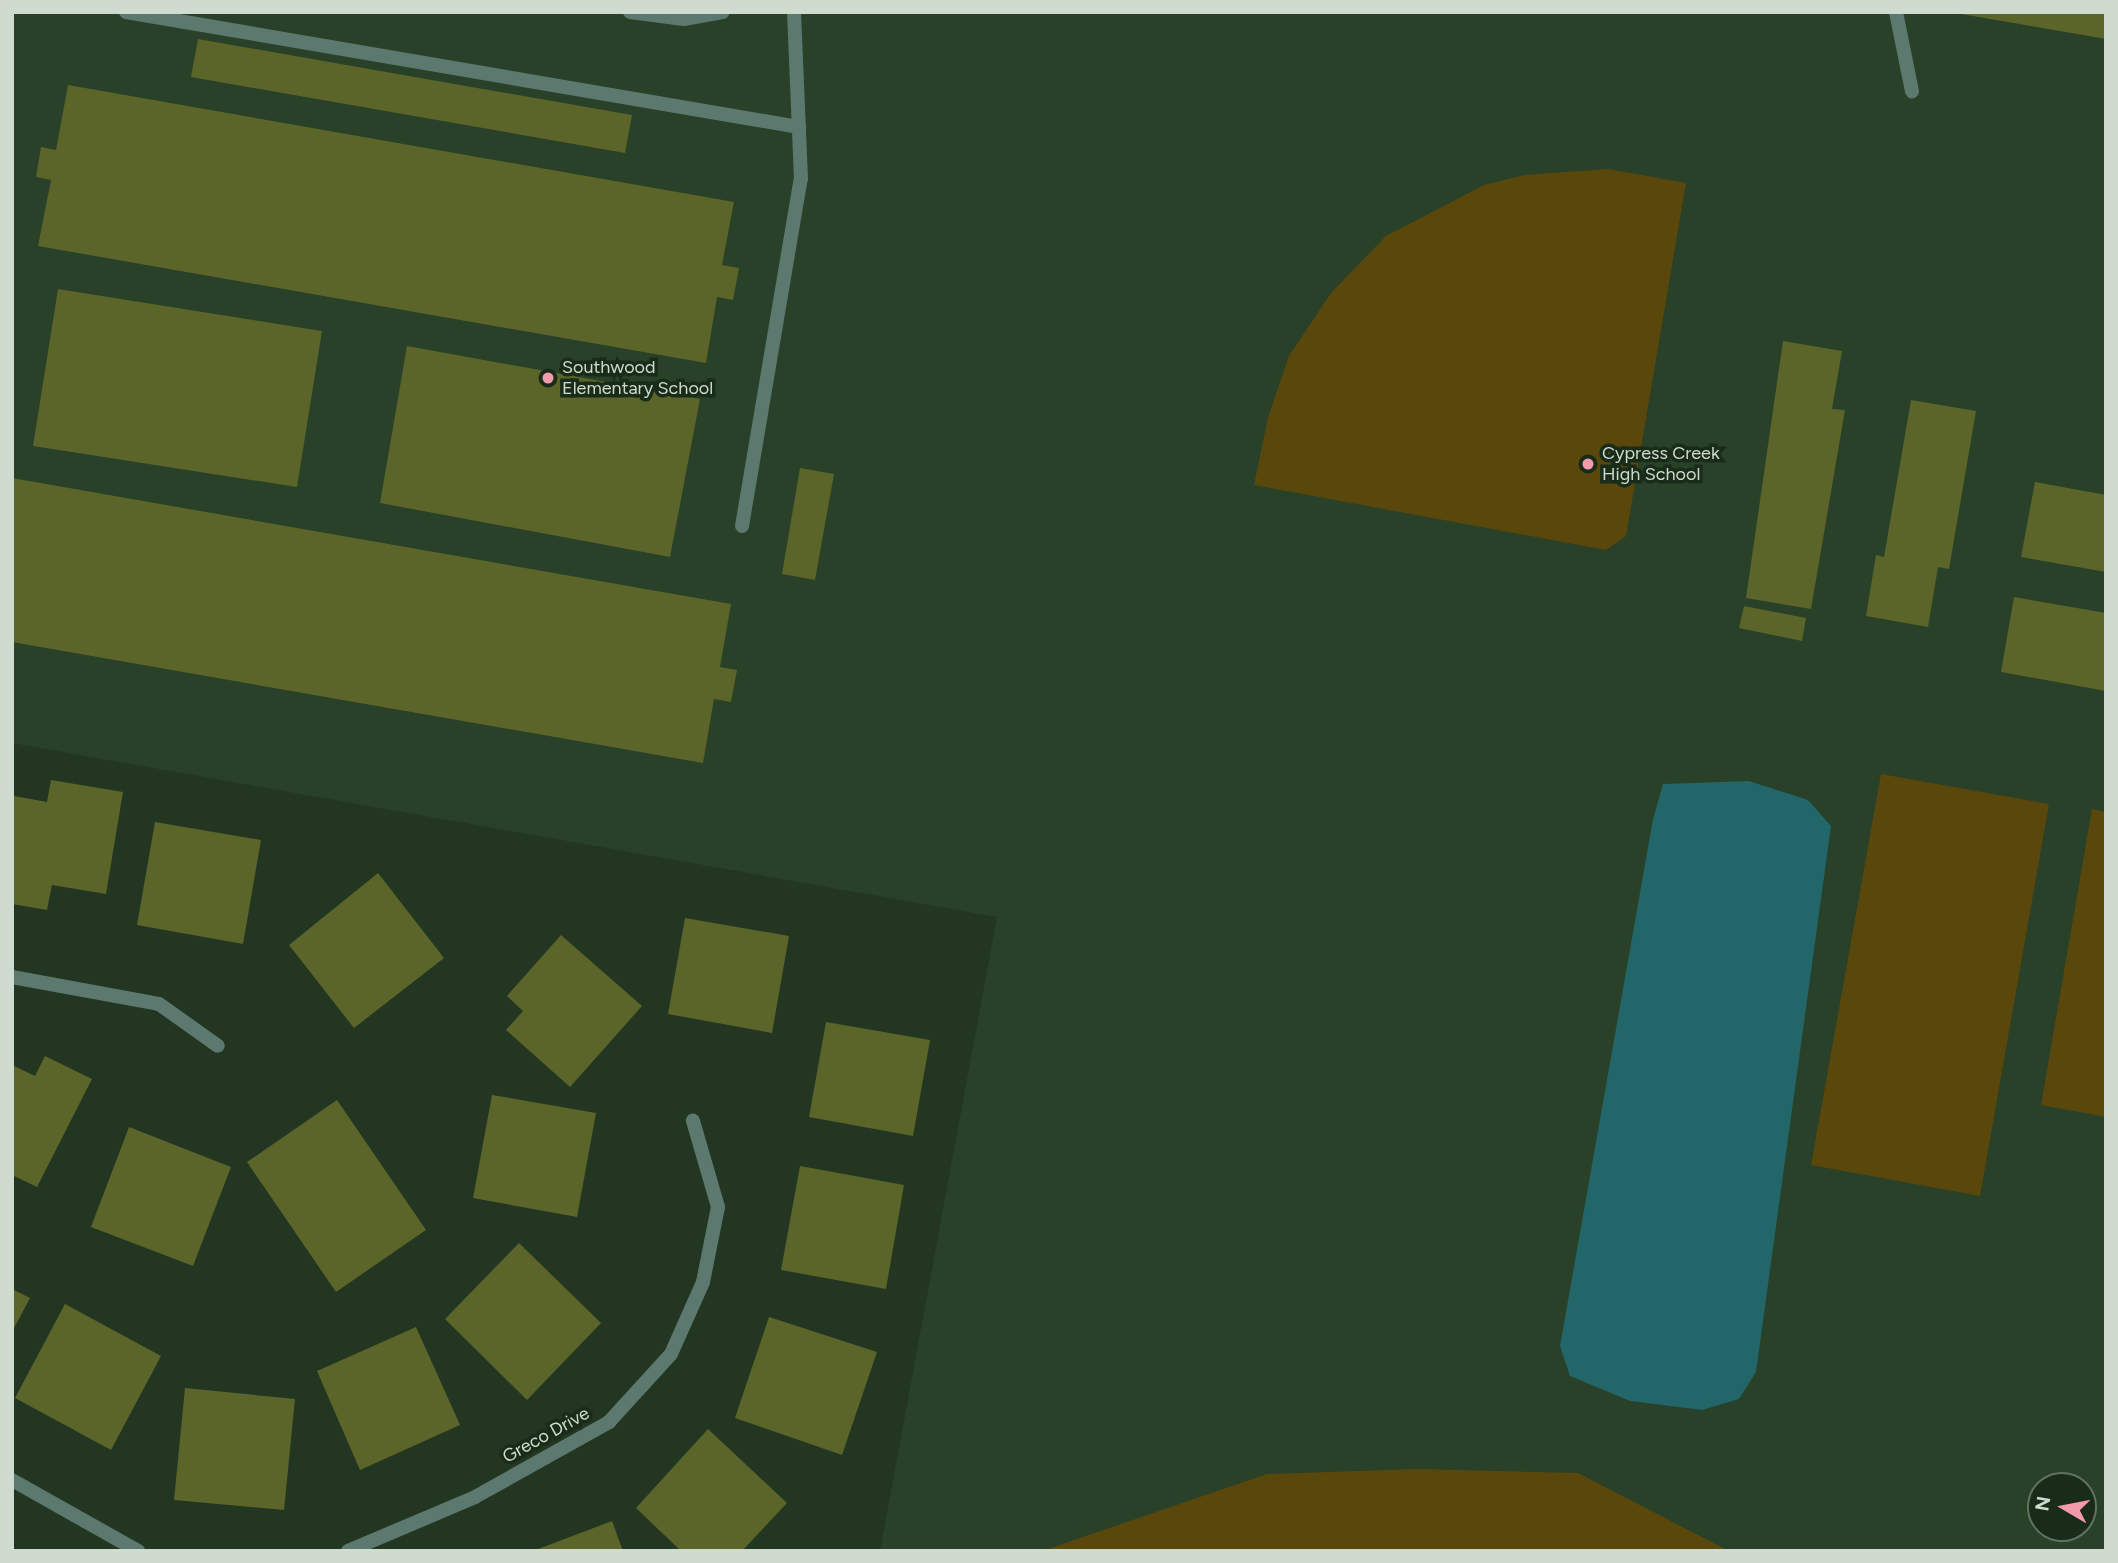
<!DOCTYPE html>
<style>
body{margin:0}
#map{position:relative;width:2118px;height:1563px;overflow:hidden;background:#233622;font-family:Figtree,sans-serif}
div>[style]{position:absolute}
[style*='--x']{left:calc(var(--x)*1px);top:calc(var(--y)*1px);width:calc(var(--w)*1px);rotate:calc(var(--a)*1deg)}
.built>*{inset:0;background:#284128}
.green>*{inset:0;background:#5a470c}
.water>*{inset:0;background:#226669}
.building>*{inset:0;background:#5b6529}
.service>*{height:14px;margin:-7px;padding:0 7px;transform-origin:7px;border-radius:7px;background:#5c796f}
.minor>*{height:14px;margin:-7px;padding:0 7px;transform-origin:7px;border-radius:7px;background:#5c796f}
.dots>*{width:19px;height:19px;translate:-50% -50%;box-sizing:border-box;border:4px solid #192c19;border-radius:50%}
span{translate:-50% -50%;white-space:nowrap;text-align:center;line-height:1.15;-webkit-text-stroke:7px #192c19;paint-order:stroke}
.poi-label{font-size:18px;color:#cfdbce}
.left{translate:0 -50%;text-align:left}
.street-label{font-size:18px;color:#cfdbce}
.frame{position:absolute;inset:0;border:14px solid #cfdbce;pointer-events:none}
.north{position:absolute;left:2027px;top:1472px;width:70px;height:70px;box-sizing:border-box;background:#192c19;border:2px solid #627261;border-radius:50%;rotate:280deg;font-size:19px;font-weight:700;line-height:28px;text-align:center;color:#cfdbce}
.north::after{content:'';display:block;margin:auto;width:24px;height:32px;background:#f39aab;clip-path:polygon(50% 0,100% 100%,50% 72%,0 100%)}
</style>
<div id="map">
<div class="built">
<div style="clip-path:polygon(evenodd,12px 12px,2106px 12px,2106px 1551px,880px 1551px,997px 917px,12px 743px,12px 12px,2041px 1486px,2083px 1486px,2083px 1528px,2041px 1528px,2041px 1486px)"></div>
</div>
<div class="green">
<div style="clip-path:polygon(1608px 169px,1686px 183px,1626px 536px,1606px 550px,1254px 485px,1268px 417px,1289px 356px,1331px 293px,1386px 236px,1484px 185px,1524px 175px)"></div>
<div style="clip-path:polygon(1881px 774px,2049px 804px,1980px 1196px,1811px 1165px)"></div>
<div style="clip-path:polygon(2092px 809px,2106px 812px,2106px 1117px,2041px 1105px)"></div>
<div style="clip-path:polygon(1417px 1469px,1578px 1473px,1729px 1551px,1042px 1551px,1267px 1474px)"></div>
</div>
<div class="water">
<div style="clip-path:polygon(1749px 781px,1808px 800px,1831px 826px,1756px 1372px,1739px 1399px,1702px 1410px,1630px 1401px,1570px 1376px,1560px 1346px,1653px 819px,1663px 784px)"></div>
</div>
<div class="building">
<div style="clip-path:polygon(1961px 12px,2106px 12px,2106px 39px,1961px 14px)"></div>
<div style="clip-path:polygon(198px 39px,632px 115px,625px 153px,191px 77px)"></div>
<div style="clip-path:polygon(68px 85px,734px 202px,722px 265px,739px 268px,733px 300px,717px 297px,706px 363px,38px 246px,51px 180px,36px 177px,41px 147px,56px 150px)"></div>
<div style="clip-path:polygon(58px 289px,322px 331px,297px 487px,33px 446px)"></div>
<div style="clip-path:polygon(1783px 341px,1842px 351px,1832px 409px,1845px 410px,1811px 609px,1746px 598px)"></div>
<div style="clip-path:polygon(407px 346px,700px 399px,670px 557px,380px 503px)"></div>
<div style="clip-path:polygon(1911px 400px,1976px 411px,1949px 569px,1938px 567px,1928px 627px,1866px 616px,1876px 555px,1884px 557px)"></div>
<div style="clip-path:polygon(800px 468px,834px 474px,815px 580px,782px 574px)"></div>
<div style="clip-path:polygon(12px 478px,731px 604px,720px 667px,737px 670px,731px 702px,714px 699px,703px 763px,12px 642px)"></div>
<div style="clip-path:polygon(2035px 482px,2106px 495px,2106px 572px,2021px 557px)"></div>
<div style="clip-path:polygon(2014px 597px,2106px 613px,2106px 691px,2001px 672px)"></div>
<div style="clip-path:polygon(1744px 606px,1806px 618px,1802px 641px,1739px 628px)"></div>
<div style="clip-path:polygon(51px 780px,123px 792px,106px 894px,52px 885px,47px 910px,12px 904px,12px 804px,14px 796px,47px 802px)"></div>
<div style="clip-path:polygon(155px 822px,261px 840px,243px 944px,137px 925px)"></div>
<div style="clip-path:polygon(378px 873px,444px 958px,354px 1028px,289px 945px)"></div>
<div style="clip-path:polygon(685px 918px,789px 936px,772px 1033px,668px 1014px)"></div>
<div style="clip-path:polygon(561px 935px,642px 1006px,570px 1087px,506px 1030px,523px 1011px,507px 996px)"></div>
<div style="clip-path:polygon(826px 1022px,930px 1040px,913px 1136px,809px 1117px)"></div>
<div style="clip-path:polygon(45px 1056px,92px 1079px,37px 1187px,12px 1175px,12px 1065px,35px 1076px)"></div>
<div style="clip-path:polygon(492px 1095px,596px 1113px,577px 1217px,473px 1198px)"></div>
<div style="clip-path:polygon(337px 1100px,426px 1230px,336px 1292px,247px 1162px)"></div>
<div style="clip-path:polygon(129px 1127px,231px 1167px,193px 1266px,91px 1227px)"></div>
<div style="clip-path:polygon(800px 1166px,904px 1185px,886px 1289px,781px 1270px)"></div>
<div style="clip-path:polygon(519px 1243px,601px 1323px,527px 1400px,445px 1319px)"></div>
<div style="clip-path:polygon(12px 1289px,30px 1298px,12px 1332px)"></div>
<div style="clip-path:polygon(65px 1304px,161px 1356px,111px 1450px,15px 1398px)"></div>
<div style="clip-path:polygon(769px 1317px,877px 1352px,842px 1455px,735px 1418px)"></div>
<div style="clip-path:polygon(416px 1327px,460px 1425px,360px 1470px,317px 1371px)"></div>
<div style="clip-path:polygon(185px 1388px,295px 1399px,284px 1510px,174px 1500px)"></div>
<div style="clip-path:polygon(708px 1429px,787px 1503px,742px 1551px,681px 1551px,636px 1508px)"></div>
<div style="clip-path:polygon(612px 1521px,623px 1551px,533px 1551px)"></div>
</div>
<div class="service">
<div style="--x:126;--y:12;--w:683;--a:9.7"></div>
<div style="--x:630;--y:12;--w:54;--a:7.4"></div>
<div style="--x:684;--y:19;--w:39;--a:-10"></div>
<div style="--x:1896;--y:12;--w:81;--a:78.6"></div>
<div style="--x:742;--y:526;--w:352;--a:-80.4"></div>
<div style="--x:801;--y:179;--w:167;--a:-92.4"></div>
</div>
<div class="minor">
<div style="--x:12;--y:977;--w:149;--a:10.4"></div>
<div style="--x:159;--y:1004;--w:72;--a:35.4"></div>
<div style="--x:12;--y:1480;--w:145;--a:29.4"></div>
<div style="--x:348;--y:1551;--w:138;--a:-23"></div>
<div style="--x:475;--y:1497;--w:154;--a:-29.2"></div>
<div style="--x:609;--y:1422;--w:92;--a:-47.6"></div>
<div style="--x:671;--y:1354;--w:79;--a:-66"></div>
<div style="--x:703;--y:1282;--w:76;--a:-78.7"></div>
<div style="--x:718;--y:1207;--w:90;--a:-106.2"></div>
</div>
<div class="dots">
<div style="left:548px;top:378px;background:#f39aab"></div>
<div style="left:1588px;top:464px;background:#f39aab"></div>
</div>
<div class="poi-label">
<span class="left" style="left:562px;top:378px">Southwood<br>Elementary School</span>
<span class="left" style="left:1602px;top:464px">Cypress Creek<br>High School</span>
</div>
<div class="street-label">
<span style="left:546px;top:1435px;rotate:-29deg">Greco Drive</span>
</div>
<div class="frame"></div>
<div class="north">N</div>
</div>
